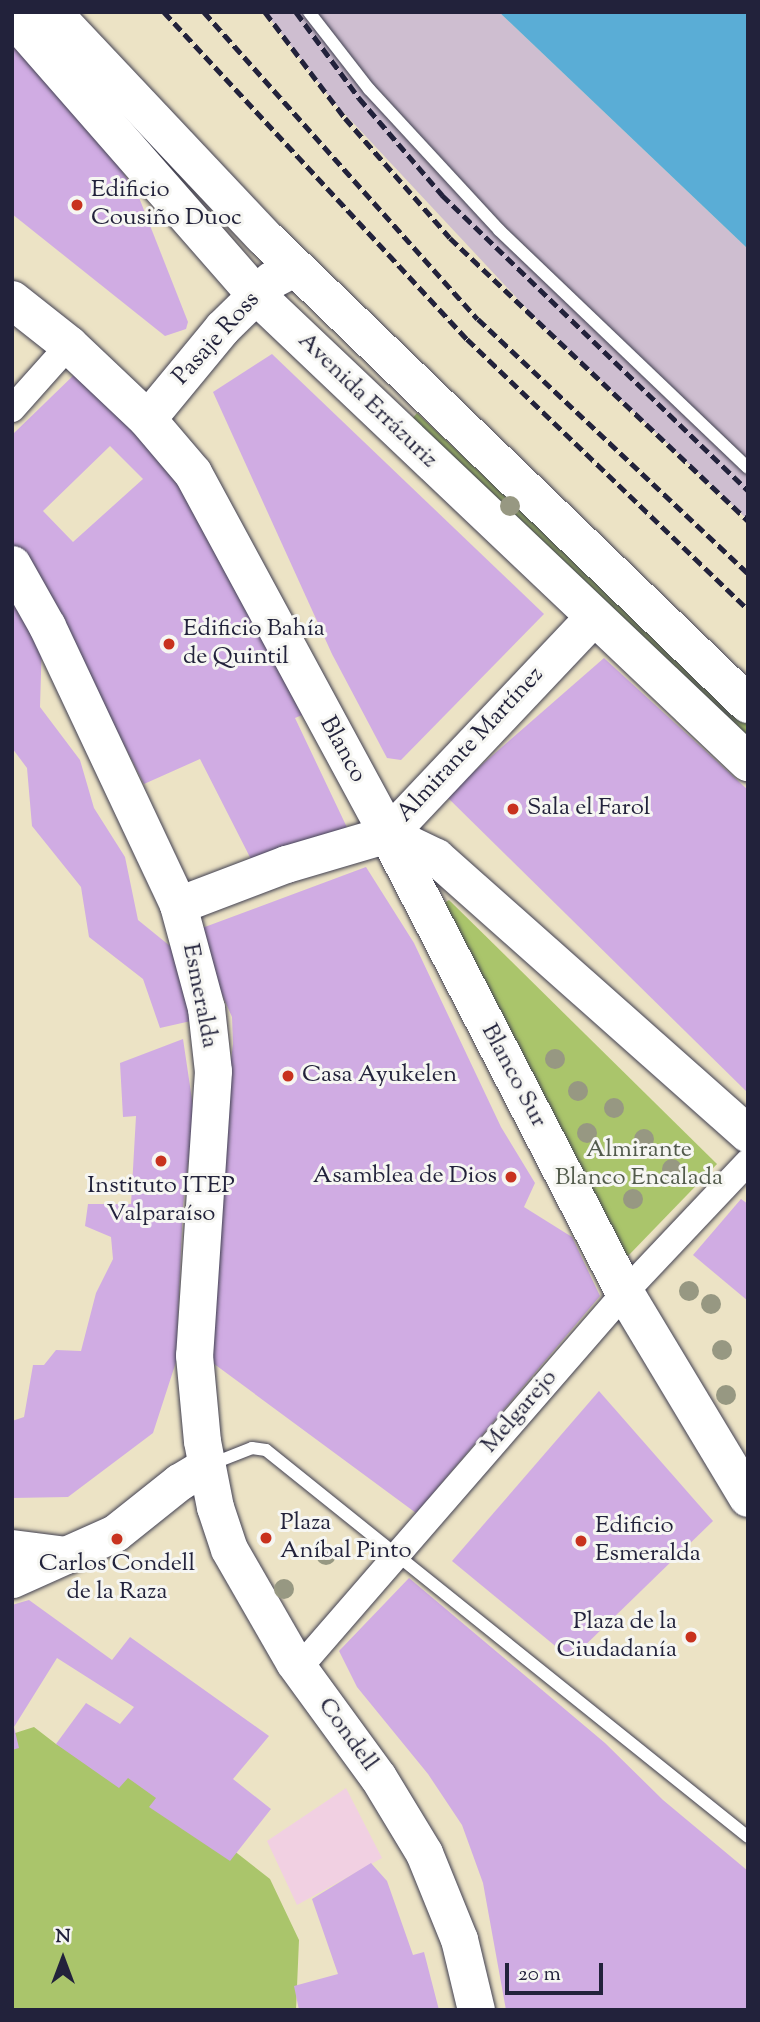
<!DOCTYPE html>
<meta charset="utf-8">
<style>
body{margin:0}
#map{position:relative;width:760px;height:2022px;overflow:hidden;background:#ece3c5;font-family:"Sorts Mill Goudy",serif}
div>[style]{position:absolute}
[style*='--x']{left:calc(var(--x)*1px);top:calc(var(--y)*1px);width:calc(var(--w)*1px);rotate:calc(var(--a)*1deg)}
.built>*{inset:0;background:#f1d0e2}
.industrial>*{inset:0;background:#cebed0}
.green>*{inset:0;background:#aac56b}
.water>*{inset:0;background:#5aadd6}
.building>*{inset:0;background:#d0ace3}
.roads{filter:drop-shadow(0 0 2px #403f50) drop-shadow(0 0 2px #403f50)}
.lane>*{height:12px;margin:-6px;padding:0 6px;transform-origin:6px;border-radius:6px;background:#fff}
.street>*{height:26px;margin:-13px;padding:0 13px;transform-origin:13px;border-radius:13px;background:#fff}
.secondary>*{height:37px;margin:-18.5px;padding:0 18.5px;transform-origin:18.5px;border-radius:18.5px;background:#fff}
.primary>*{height:38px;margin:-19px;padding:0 19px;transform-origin:19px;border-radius:19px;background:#fff}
.rail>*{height:5px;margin-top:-2.5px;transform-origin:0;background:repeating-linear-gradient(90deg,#22223b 0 10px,transparent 0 15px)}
.trees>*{width:20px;height:20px;margin:-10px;border-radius:50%;background:#979882}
.dots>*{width:19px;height:19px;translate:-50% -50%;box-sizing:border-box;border:4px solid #f6f6f2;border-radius:50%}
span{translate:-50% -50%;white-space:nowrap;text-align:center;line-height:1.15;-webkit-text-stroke:6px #f6f6f2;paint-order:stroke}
.poi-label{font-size:24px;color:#22223b}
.left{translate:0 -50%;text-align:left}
.right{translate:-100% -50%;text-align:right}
.street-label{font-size:24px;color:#22223b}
.park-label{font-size:24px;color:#525b4c}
.frame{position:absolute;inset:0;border:14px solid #22223b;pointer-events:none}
.north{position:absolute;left:28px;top:1924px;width:70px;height:70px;-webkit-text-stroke:5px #f6f6f2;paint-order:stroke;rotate:0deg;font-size:19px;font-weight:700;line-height:28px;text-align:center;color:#22223b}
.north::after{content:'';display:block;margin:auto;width:24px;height:32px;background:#22223b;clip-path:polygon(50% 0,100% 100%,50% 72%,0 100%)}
.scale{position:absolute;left:505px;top:1963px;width:98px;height:32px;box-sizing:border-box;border:4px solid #22223b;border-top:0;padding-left:9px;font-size:21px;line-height:24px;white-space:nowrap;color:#22223b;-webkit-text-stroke:5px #f6f6f2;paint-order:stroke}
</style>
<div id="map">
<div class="built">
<div style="clip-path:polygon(346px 1788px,382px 1858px,297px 1905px,267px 1841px)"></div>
</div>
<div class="industrial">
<div style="clip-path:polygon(265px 12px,499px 12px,748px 249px,748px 520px,542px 325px,330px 98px)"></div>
</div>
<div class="green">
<div style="clip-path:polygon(417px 413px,748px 724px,748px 741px,411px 420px)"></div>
<div style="clip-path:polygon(449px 900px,717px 1164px,627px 1257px,441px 905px)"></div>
<div style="clip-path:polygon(34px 1727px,56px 1744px,145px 1781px,270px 1879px,299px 1940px,296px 2010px,12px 2010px,12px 1734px)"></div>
</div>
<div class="water">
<div style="clip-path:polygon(499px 12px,748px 12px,748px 249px)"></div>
</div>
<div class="building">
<div style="clip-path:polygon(12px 34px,101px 140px,138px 195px,188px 322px,186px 329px,165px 336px,12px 214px)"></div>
<div style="clip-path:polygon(272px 354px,544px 614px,401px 760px,387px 758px,332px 654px,213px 392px)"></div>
<div style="clip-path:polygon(evenodd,80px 369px,166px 456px,302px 715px,295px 718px,352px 838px,256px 869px,200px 759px,144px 784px,37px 573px,12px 547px,12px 435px,80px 369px,110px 446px,143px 479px,73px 542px,43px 511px,110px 446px)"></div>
<div style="clip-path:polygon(12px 587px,42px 640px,40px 707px,80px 760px,94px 808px,125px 857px,138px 920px,186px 959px,204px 1018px,160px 1028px,143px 979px,89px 937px,81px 887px,32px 826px,27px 768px,12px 748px)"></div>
<div style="clip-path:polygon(604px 658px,748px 790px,748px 1093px,446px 796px)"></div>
<div style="clip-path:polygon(366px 867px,414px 943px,501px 1127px,535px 1183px,524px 1207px,572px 1237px,600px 1296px,416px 1513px,202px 1355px,200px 1305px,233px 1044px,232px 1017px,194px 931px)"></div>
<div style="clip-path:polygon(183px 1039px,194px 1113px,183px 1206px,176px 1362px,153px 1433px,68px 1497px,12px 1498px,12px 1421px,24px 1417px,33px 1365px,44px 1365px,56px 1350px,81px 1351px,96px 1293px,113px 1259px,111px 1237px,85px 1226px,88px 1204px,131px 1204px,136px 1116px,123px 1117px,120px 1063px)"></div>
<div style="clip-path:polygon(741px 1199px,748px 1204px,748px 1301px,693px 1255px)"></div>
<div style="clip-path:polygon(599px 1391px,713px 1521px,571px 1659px,452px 1561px)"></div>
<div style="clip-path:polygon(409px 1578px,605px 1743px,663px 1800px,748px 1871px,748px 2010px,506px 2010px,483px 1883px,462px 1825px,428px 1774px,357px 1687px,339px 1651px)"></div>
<div style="clip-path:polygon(29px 1600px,112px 1660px,130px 1637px,269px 1736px,233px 1779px,271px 1809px,230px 1861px,149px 1807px,156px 1798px,128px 1778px,119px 1788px,56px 1744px,86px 1703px,120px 1724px,134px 1707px,57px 1658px,14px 1727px,19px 1748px,12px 1750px,12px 1605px)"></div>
<div style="clip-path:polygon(371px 1863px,387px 1881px,413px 1955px,424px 1952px,439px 2010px,299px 2010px,294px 1986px,338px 1974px,312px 1899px)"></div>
</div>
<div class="roads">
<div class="lane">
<div style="--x:309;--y:12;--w:98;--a:52.1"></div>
<div style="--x:369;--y:89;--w:192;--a:47.3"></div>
<div style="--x:499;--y:230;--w:344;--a:43.7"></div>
<div style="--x:209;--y:1465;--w:46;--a:-21.6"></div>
<div style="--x:252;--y:1448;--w:14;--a:8"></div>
<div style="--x:266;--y:1450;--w:618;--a:38.76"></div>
</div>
<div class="street">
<div style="--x:12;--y:409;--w:86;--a:-48.3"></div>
<div style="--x:299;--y:1668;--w:500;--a:-49.05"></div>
<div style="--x:627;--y:1290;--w:176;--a:-46.6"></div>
</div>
<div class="secondary">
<div style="--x:147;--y:419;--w:118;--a:-50.5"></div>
<div style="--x:222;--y:328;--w:69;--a:-44.4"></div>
<div style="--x:271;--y:280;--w:27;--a:-28"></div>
<div style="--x:12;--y:564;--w:71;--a:60.6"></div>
<div style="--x:47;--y:626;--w:308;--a:64.8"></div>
<div style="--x:178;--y:905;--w:107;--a:74.8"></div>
<div style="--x:206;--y:1008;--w:63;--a:83.7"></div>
<div style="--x:213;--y:1071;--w:285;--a:93.8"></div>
<div style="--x:194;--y:1355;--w:86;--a:84.7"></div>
<div style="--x:202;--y:1441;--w:67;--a:78.9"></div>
<div style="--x:215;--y:1507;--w:44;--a:71.6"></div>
<div style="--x:229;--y:1549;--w:130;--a:60.1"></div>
<div style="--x:294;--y:1662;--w:142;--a:53.9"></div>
<div style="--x:378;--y:1777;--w:89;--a:58.8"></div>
<div style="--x:424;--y:1853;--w:93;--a:67.9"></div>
<div style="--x:459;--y:1939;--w:73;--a:76.5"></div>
<div style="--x:388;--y:834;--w:53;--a:25.6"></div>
<div style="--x:436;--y:857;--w:417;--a:41.6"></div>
<div style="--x:178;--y:905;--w:116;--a:-20.8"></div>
<div style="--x:286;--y:864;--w:106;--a:-16.4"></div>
<div style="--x:388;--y:834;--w:297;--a:-46.6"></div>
<div style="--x:12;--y:1548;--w:55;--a:7.3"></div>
<div style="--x:12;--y:1579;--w:113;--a:-24.1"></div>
<div style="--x:115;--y:1533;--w:82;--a:-38.6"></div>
<div style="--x:179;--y:1482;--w:31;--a:-31"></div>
</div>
<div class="primary">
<div style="--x:52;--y:12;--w:308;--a:46.7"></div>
<div style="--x:263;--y:236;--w:674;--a:43.98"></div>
<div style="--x:12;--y:16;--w:369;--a:48.8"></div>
<div style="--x:255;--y:294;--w:680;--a:43.51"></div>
<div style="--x:12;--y:300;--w:73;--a:38.3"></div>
<div style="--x:69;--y:345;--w:108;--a:43.5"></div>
<div style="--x:147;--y:419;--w:71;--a:49.6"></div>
<div style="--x:193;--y:473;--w:410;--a:61.6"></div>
<div style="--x:388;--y:834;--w:517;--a:62.69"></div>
<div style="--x:625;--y:1293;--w:239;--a:59"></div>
</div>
</div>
<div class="rail">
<div style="--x:164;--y:12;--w:446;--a:47.2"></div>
<div style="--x:467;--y:339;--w:390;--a:43.9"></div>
<div style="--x:204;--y:12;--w:411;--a:48.3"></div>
<div style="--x:478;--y:319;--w:371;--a:43.3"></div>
<div style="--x:265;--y:12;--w:133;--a:53"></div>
<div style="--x:345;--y:118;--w:159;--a:48.8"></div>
<div style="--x:450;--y:238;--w:411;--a:43.5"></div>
<div style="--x:296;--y:12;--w:107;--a:53.8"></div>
<div style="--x:359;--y:98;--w:128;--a:49.4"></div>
<div style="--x:442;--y:195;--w:425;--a:44"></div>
</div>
<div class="trees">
<div style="left:510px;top:506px"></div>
<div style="left:555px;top:1059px"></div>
<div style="left:578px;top:1091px"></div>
<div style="left:614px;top:1108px"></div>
<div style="left:587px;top:1133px"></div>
<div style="left:644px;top:1139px"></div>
<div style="left:672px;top:1169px"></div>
<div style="left:633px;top:1199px"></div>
<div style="left:689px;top:1291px"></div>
<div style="left:711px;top:1304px"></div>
<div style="left:722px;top:1350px"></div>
<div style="left:726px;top:1395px"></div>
<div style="left:326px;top:1555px"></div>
<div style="left:284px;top:1589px"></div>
</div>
<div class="dots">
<div style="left:77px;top:205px;background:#c8321e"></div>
<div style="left:169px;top:644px;background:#c8321e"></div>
<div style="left:513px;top:809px;background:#c8321e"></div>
<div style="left:288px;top:1076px;background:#c8321e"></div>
<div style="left:161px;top:1161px;background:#c8321e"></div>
<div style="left:511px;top:1177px;background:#c8321e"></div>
<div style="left:266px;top:1538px;background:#c8321e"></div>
<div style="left:117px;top:1539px;background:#c8321e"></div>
<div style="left:581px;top:1541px;background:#c8321e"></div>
<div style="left:691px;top:1637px;background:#c8321e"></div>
</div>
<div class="poi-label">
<span class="left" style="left:91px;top:205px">Edificio<br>Cousiño Duoc</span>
<span class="left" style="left:183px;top:644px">Edificio Bahía<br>de Quintil</span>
<span class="left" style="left:527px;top:809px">Sala el Farol</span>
<span class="left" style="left:302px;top:1076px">Casa Ayukelen</span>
<span class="right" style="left:497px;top:1177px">Asamblea de Dios</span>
<span style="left:161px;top:1201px">Instituto ITEP<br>Valparaíso</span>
<span class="left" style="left:280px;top:1538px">Plaza<br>Aníbal Pinto</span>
<span class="left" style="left:595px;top:1541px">Edificio<br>Esmeralda</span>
<span style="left:117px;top:1579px">Carlos Condell<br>de la Raza</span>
<span class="right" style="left:677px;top:1637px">Plaza de la<br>Ciudadanía</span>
</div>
<div class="street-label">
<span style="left:217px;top:339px;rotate:-48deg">Pasaje Ross</span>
<span style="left:367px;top:401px;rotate:44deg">Avenida Errázuriz</span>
<span style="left:471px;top:745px;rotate:-47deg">Almirante Martínez</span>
<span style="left:342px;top:750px;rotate:61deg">Blanco</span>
<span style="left:199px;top:996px;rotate:79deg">Esmeralda</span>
<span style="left:513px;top:1076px;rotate:62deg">Blanco Sur</span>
<span style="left:520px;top:1412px;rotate:-49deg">Melgarejo</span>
<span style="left:347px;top:1735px;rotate:54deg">Condell</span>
</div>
<div class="park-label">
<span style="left:639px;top:1165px">Almirante<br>Blanco Encalada</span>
</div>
<div class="frame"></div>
<div class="north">N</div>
<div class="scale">20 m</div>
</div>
